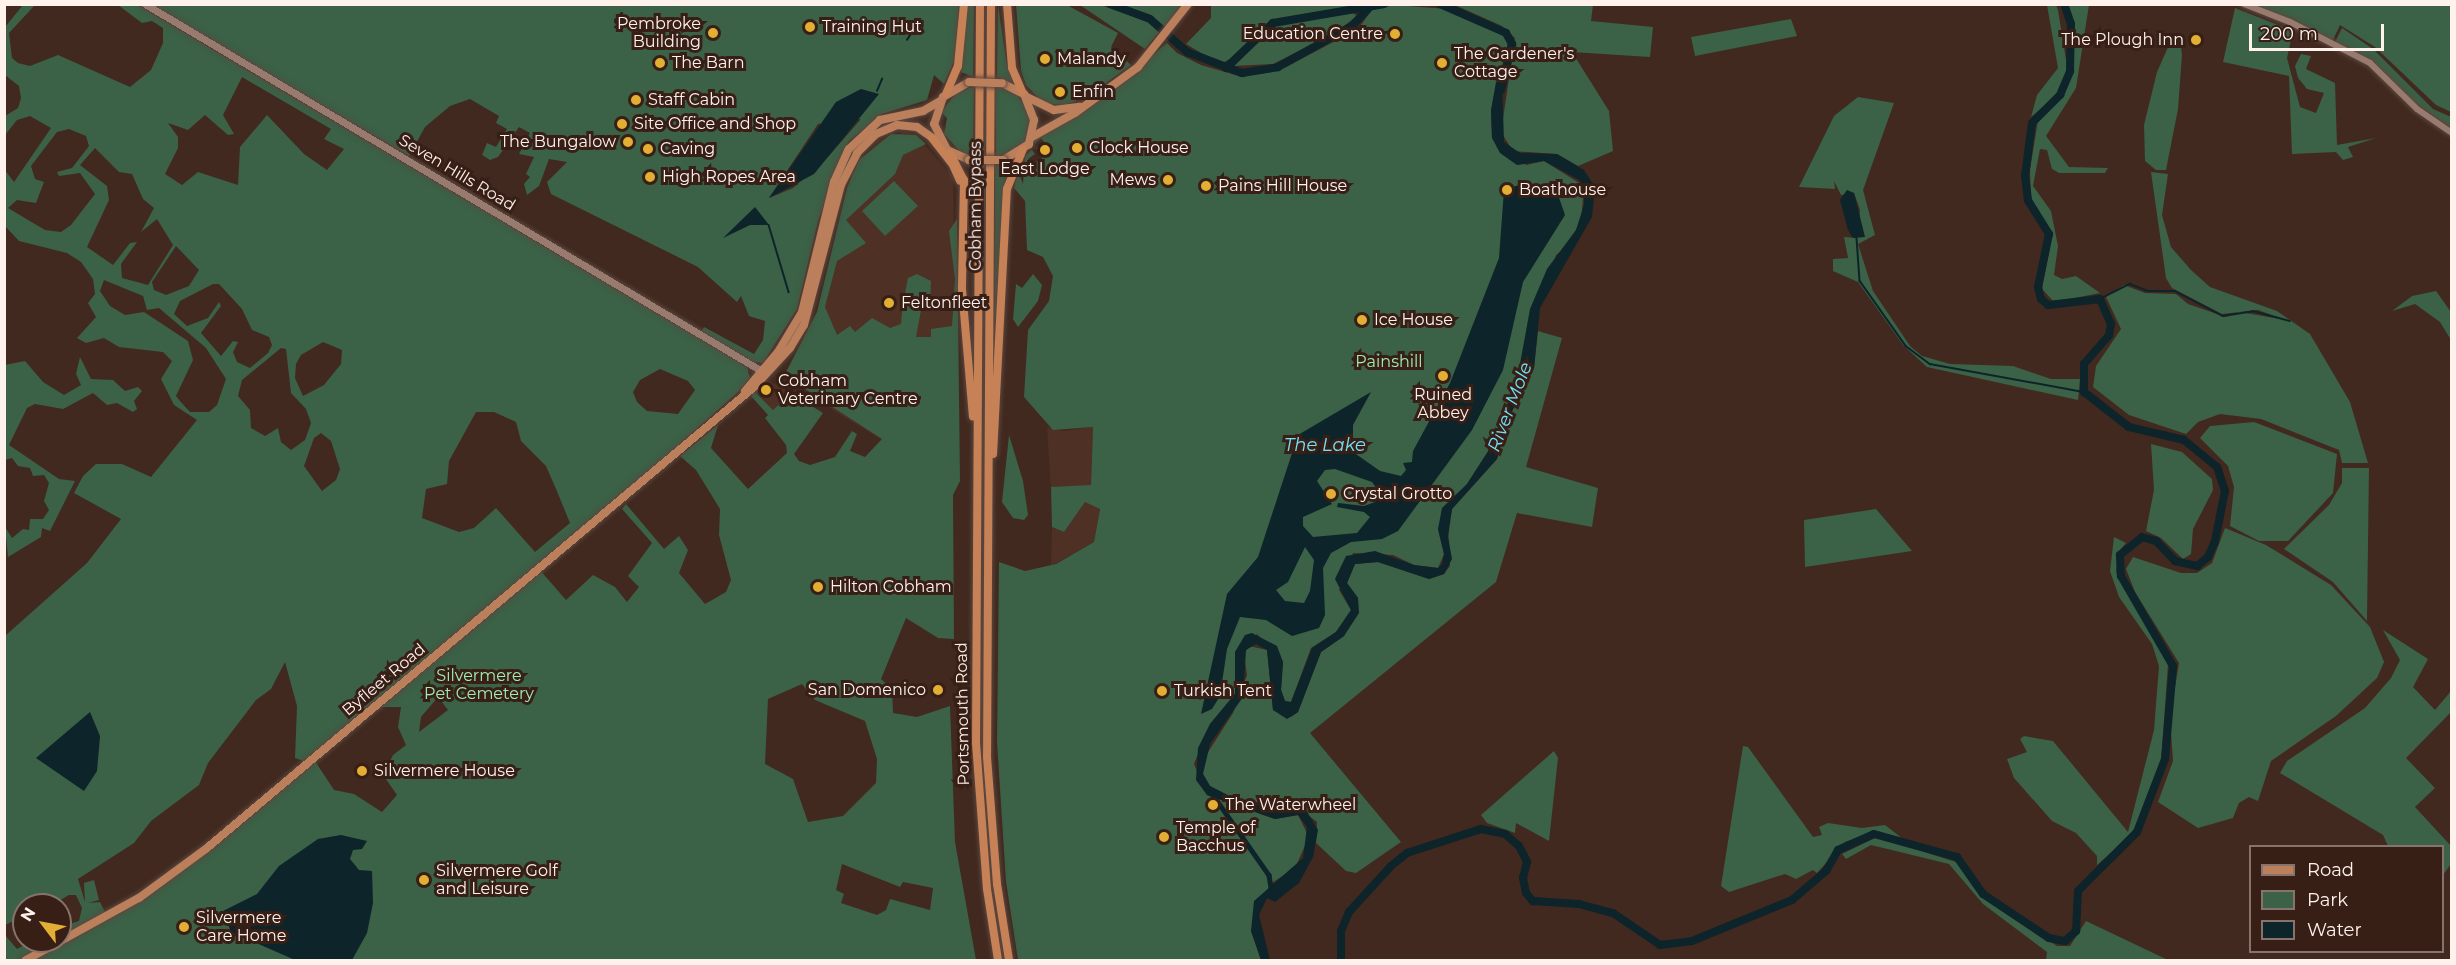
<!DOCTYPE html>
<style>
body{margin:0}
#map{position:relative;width:2456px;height:965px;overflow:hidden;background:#41291f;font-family:Montserrat,sans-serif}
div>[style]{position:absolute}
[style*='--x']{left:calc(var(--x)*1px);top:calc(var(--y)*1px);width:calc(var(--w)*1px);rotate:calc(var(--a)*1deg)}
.built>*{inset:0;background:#4f3024}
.green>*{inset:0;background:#3b6146}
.water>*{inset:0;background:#0c242a}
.stream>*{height:1.5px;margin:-0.75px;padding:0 0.75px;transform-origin:0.75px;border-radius:0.75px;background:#0c242a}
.canal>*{height:4.5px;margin:-2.25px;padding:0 2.25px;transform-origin:2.25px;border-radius:2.25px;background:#0c242a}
.river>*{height:8px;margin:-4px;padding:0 4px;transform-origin:4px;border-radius:4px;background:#0c242a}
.roads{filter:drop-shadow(0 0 2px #5b473f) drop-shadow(0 0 2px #5b473f)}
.tertiary>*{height:6px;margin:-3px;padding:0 3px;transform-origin:3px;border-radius:3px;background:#987a6f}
.secondary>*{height:7px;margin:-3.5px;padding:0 3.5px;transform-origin:3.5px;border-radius:3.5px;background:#987a6f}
.primary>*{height:8px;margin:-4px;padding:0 4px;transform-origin:4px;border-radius:4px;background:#bb7f5c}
.trunk>*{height:8px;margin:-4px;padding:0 4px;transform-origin:4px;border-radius:4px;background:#c78156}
.bridges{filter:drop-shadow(0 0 2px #5b473f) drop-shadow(0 0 2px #5b473f)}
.primary-bridge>*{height:8px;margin:-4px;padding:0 4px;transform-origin:4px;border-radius:4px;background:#bb7f5c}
.dots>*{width:16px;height:16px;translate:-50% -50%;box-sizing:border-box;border:3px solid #371f16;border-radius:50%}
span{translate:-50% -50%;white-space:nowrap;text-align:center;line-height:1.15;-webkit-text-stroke:6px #371f16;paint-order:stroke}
.poi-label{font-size:16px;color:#fff1ec}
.right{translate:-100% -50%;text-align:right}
.left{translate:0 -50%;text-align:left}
.street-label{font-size:16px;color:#fff1ec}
.park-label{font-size:16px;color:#9fecb4}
.water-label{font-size:18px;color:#72e2fc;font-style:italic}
.frame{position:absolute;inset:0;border:6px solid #fff1ec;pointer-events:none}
.legend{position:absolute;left:2249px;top:845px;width:195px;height:108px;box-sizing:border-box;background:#371f16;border:2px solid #87736c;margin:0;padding:8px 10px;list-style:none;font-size:18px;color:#fff1ec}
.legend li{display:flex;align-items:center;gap:12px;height:30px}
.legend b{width:30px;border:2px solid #87736c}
.north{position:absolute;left:12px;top:893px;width:60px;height:60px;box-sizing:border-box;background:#371f16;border:2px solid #87736c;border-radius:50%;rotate:302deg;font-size:16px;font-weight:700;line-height:24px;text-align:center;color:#fff1ec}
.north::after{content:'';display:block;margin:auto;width:21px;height:27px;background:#e2af34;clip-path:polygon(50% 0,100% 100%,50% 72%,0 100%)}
.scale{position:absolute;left:2249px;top:24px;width:135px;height:27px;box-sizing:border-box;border:3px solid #fff1ec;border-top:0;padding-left:8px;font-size:18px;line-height:21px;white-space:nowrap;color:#fff1ec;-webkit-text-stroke:4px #371f16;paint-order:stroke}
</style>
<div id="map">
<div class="built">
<div style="clip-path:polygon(904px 132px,916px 135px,953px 177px,958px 486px,833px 410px,786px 372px,817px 312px,852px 172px,878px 141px)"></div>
<div style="clip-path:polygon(768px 380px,791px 393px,773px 410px,755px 392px)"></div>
<div style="clip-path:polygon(1047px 427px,1064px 431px,1093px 427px,1091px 486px,1051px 487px)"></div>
<div style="clip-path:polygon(1085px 502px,1100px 508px,1094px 542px,1051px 566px,1052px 527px,1064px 532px)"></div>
</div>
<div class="green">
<div style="clip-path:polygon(evenodd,23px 5px,35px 5px,9px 33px,12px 58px,18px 63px,30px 66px,58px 55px,130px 87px,151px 70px,163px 43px,163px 28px,152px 21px,142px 23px,118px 5px,138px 5px,747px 367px,750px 378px,738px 392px,539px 569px,566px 600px,593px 575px,615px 587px,627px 602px,639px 587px,628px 576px,652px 543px,622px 509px,626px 504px,664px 549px,679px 536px,688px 550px,679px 573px,705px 604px,726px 592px,731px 580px,719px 535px,720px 509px,696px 470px,680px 456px,718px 425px,711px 448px,748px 489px,787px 453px,786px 445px,765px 418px,768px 415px,751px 396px,755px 392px,773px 410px,791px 393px,823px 413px,794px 454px,799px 461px,810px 465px,835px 457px,852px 431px,857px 434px,850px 451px,865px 457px,882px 439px,791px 380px,786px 372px,817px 312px,847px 188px,859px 160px,891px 134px,916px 135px,926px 144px,903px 155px,895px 174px,846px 220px,866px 243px,837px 261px,825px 307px,837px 335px,850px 326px,855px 332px,872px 318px,890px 328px,901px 324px,903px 300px,922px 305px,916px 337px,931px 337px,931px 329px,952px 326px,955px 279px,949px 231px,957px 219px,960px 481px,953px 495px,954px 639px,938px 638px,906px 618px,881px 679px,892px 689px,893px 713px,917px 717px,950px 706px,955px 842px,976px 960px,5px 960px,5px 935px,17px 949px,31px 941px,60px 941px,60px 927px,79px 921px,82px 908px,76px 895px,69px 895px,52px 905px,24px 905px,24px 916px,5px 925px,5px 636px,87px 563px,121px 519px,74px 493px,83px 476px,96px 464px,122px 464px,151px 477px,197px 420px,174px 405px,161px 379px,172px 361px,163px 352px,119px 347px,104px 338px,86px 343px,77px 338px,96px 317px,88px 303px,95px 294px,93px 279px,81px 262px,67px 253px,19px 241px,5px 226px,4px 169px,14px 182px,51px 128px,30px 116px,17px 120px,5px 135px,5px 116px,18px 108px,21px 98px,19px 86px,5px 75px,5px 27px,23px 5px,242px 77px,331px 129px,324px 139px,344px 149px,327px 170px,304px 154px,267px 115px,240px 147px,238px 185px,198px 172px,182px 185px,165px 174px,178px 148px,178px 137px,168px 123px,188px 130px,205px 115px,228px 135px,234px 134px,223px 115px,242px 77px,23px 5px,69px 129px,86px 136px,89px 146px,72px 168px,57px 172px,59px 176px,80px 173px,95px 194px,71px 225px,61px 232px,45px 230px,8px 208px,17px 200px,36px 203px,44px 182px,35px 179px,31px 166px,57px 132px,69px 129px,23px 5px,95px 148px,119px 172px,132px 174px,143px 199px,154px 208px,141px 232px,157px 219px,173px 245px,148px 285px,122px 278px,121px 264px,137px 242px,130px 243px,113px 265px,87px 247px,109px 200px,107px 186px,80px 165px,95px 148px,23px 5px,176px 246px,199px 270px,189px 286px,166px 295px,154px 290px,152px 282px,176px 246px,23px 5px,104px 280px,143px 296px,147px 310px,159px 308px,206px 348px,226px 379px,217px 405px,209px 412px,190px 412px,180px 401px,176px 396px,193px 360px,188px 341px,144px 312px,125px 315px,110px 306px,100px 291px,104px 280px,23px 5px,213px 284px,219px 284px,242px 309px,252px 330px,269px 337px,272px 345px,268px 353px,250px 368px,237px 362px,233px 352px,238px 342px,233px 341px,221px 356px,201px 333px,221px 306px,219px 302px,208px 318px,187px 326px,174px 314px,180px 301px,213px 284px,23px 5px,323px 342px,342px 350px,341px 364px,324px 385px,303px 396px,295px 378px,296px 364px,301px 355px,323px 342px,23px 5px,281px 348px,286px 349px,291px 393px,306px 409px,311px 423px,305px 440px,291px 450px,281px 442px,278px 428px,265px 436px,251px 428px,250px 410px,238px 396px,242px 380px,281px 348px,23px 5px,660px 369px,688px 381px,695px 390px,678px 414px,647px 411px,637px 402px,633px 392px,640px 380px,660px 369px,23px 5px,476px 412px,494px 412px,516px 422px,521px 441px,546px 466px,556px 489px,570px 523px,535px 552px,496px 508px,474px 528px,459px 532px,422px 518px,426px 489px,447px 484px,449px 461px,476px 412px,23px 5px,321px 433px,331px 441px,340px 469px,336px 480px,322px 491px,304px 466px,314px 438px,321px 433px,23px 5px,285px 662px,297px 706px,295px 758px,306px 762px,170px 876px,107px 916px,100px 902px,88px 903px,99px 900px,94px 880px,84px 883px,85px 902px,78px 879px,134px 843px,151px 821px,199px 785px,208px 763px,256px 700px,271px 689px,285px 662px,23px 5px,802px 684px,815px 700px,865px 721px,877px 759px,876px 783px,843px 816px,808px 822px,793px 779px,765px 764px,768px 699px,802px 684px,23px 5px,438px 697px,448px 710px,419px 732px,421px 717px,438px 697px,23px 5px,374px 707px,401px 707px,398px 727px,406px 745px,393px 755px,383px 775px,397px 795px,382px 812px,354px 794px,334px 790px,315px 761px,374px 707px,23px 5px,842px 864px,900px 887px,903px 882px,933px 888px,930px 910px,890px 899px,886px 910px,877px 915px,841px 903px,844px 894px,836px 890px,842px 864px)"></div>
<div style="clip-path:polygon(evenodd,150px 5px,959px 5px,956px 57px,944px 84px,934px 75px,927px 100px,882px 114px,849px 141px,843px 153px,818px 221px,797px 309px,763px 363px,749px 361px,700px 333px,704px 327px,754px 354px,763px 340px,765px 321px,749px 316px,741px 296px,737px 302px,698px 267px,551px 194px,547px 182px,567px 162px,549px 159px,539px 186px,527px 195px,524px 184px,530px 177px,526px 174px,534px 157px,519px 154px,530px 133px,519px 127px,498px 157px,490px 160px,482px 155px,487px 143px,496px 147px,507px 129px,496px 123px,499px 116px,470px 99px,450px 106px,425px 127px,409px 156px,150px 5px,861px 119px,828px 157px,793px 188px,769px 198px,818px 124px,861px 119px)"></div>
<div style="clip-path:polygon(967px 5px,974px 5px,973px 77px,961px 72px)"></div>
<div style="clip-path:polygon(998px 5px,1007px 66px,1016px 84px,997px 77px)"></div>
<div style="clip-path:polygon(1016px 5px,1067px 5px,1118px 33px,1111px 47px,1131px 65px,1089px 95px,1066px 105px,1044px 104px,1026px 85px,1021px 70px)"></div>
<div style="clip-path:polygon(1080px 5px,1101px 5px,1148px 22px,1160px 31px,1145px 49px)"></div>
<div style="clip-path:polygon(1122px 5px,1182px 5px,1165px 27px,1149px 14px)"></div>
<div style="clip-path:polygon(1211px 5px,1211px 4px,1368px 5px,1271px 21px,1240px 54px,1220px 64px,1186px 44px,1211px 18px)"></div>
<div style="clip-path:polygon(1394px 5px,1448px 9px,1503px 35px,1508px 43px,1491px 110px,1492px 138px,1526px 165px,1544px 161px,1584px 186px,1581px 220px,1568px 245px,1556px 255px,1496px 439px,1438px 529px,1444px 554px,1438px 568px,1414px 565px,1393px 555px,1353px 553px,1339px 590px,1351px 610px,1336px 632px,1311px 648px,1291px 702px,1285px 701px,1281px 690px,1283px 662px,1257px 634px,1235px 652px,1235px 694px,1210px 724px,1194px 764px,1207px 795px,1275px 819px,1298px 815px,1309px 837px,1295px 868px,1270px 884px,1251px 931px,1261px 960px,1018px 960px,1006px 882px,997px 742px,999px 562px,1025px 571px,1056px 564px,1094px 542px,1100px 509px,1085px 502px,1064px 532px,1052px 527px,1051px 487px,1091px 485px,1093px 427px,1053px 430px,1024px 397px,1028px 330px,1049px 301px,1053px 276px,1043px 257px,1027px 250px,1025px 201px,1014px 188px,1018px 170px,1023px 184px,1025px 156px,1032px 150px,1035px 154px,1028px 159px,1030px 163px,1043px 160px,1036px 148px,1044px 142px,1041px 138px,1034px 144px,1036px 139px,1104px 96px,1167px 43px,1177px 53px,1201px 65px,1242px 77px,1286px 67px,1358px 29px,1372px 10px)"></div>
<div style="clip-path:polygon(1455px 5px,1593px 5px,1591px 21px,1653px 27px,1650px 57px,1572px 52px,1609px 111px,1613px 151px,1578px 166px,1557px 154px,1513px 151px,1501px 132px,1515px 38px,1502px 26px)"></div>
<div style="clip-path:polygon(2047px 5px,2056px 5px,2058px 10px,2068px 72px,2057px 95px,2031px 117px,2037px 95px,2058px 68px)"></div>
<div style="clip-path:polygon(2068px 5px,2089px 5px,2076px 88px,2046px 136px,2069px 167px,2108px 168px,2105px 173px,2059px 173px,2052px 169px,2047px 150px,2040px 149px,2033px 186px,2051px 211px,2058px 246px,2054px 275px,2062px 279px,2076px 276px,2100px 293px,2054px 302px,2042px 289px,2052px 237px,2031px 200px,2030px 170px,2038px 120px,2058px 102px,2073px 72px,2074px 22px)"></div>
<div style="clip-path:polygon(2256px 5px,2451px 5px,2451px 112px,2436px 105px,2375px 47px,2340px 25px,2332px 42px)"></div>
<div style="clip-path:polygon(2235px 8px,2293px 31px,2287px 58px,2300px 107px,2316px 113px,2324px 93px,2307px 89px,2298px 78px,2295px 66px,2301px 54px,2311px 56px,2306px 69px,2335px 83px,2337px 145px,2376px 138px,2348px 147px,2353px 157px,2343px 160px,2336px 152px,2292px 154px,2289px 76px,2223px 62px)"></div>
<div style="clip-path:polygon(1353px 13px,1357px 16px,1336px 32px,1273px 64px,1234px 66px,1276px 25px)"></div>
<div style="clip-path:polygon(1791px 19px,1797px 36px,1695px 56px,1691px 37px)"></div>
<div style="clip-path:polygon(2342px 28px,2373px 49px,2433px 109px,2451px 117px,2451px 128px,2415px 103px,2379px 67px,2335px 42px)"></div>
<div style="clip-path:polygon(2173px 36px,2180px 37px,2182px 55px,2178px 109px,2166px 170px,2156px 170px,2145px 161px,2144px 125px,2157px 72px)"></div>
<div style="clip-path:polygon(974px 87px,973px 156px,963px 155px,944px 134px,947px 118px,941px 112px,958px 91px)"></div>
<div style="clip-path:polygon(995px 87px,1013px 90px,1031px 113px,1026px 142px,1009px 156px,996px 156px)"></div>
<div style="clip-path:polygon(1858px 97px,1894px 103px,1863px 190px,1875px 235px,1858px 244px,1873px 291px,1910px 346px,1922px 356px,1950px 364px,2013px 366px,2051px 379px,2080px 379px,2078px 400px,1927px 367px,1903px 345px,1858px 282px,1833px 271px,1833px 259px,1848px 258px,1844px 237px,1857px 238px,1860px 210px,1854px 193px,1841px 195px,1834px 181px,1835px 189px,1799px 187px,1834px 116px)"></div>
<div style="clip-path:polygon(1015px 159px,1005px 182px,998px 319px,994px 319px,995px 166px)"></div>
<div style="clip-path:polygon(2151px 172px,2168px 174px,2162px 215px,2171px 247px,2191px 270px,2210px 287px,2277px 311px,2310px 334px,2350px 402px,2368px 463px,2342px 463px,2339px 450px,2261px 419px,2220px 414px,2198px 422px,2186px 434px,2129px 415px,2093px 387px,2096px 366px,2121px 329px,2106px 297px,2124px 285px,2145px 293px,2176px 294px,2188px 304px,2226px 317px,2240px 312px,2286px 320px,2258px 310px,2222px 314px,2172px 288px,2166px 278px)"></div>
<div style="clip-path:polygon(894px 181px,918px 206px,885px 236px,862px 211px)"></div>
<div style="clip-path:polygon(917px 274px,931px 281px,930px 305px,904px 298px,908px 278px)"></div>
<div style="clip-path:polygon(1033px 274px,1042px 285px,1038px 301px,1018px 327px,1013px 319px,1016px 284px,1022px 288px)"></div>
<div style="clip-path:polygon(2436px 291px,2451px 312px,2451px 340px,2440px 322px,2415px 304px,2392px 311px,2412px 296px)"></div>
<div style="clip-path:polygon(1538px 331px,1562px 338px,1526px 467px,1598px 488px,1592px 527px,1517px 513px,1496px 582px,1310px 733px,1401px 842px,1356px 873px,1346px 871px,1316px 843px,1317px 822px,1299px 808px,1271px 808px,1235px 799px,1210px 786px,1203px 774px,1203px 760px,1233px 713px,1247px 675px,1244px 654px,1249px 646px,1267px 650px,1273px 710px,1291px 717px,1298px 712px,1321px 652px,1344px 636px,1358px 598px,1347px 583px,1355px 564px,1378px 562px,1429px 579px,1444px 574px,1450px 566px,1448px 529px,1452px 509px,1497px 459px,1508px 419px,1534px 368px)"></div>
<div style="clip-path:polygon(80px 357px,91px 379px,113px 380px,125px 391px,138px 387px,142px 391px,134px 401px,137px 409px,133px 412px,117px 403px,107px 405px,93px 393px,63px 409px,35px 404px,27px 408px,9px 445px,59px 479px,75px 481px,50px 531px,42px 528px,41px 537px,8px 557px,5px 527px,12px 538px,23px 529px,29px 530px,30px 519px,43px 519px,49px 510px,44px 501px,49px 483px,44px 475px,33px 476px,30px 468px,18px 466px,12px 458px,5px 460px,5px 365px,25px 361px,43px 382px,64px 395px,81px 385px,76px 374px)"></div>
<div style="clip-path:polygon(2254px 422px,2337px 454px,2333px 493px,2288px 541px,2259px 541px,2230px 526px,2234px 487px,2228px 466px,2200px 438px,2210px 426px)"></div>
<div style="clip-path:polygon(1009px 435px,1023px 481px,1028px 515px,1024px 520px,1013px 518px,1002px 502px)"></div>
<div style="clip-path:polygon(2151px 444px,2182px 452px,2212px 479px,2213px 490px,2193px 529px,2191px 554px,2183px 559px,2161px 538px,2146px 531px,2154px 490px)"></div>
<div style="clip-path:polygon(2342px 468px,2369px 468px,2367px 621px,2333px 582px,2284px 549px,2329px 505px,2342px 483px)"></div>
<div style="clip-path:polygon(1876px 509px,1912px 551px,1805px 567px,1804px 520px)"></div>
<div style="clip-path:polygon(2225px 528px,2266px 545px,2331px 585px,2370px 627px,2384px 662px,2377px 678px,2336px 716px,2271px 761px,2258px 801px,2249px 797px,2239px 803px,2233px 818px,2198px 828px,2158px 802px,2173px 761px,2170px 719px,2179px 663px,2135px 592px,2126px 569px,2133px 557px,2181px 573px,2197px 573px,2212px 563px)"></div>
<div style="clip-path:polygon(2114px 537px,2126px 543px,2118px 552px,2116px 572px,2168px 664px,2161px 762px,2144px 814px,2131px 835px,2097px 865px,2097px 856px,2076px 833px,2052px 821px,2014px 778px,2007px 759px,2027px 752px,2020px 739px,2024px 736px,2053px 741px,2128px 832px,2154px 730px,2159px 666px,2152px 644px,2119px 597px,2110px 571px)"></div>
<div style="clip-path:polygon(2383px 630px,2428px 659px,2413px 687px,2435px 710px,2451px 691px,2451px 712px,2406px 758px,2435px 788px,2415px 807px,2451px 846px,2451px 864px,2443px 875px,2442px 846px,2388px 846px,2383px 835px,2280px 773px,2287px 761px,2365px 708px,2391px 678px,2400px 660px)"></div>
<div style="clip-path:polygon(1743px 746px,1748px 747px,1813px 837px,1822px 835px,1819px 827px,1828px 823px,1862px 828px,1885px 825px,1903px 839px,1877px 831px,1862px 836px,1845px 842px,1817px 873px,1813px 870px,1796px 879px,1785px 874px,1729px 892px,1721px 886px)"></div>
<div style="clip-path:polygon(1554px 751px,1558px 758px,1549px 841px,1516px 823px,1515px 833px,1487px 823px,1481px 815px)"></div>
<div style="clip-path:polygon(1877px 837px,1956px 862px,1977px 892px,2057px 946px,2070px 946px,2086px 921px,2168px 960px,2046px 960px,2047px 952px,1983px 904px,1949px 864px,1871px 845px,1846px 859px,1842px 854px)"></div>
</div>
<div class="water">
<div style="clip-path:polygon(1502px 80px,1504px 142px,1520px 153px,1557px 154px,1584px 170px,1595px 187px,1592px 217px,1540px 308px,1534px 368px,1508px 419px,1497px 459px,1452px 509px,1448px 537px,1452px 559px,1444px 574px,1429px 579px,1378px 562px,1355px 564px,1347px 583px,1358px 598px,1359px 613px,1344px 636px,1321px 652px,1298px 712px,1287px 719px,1273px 710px,1267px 650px,1256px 644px,1246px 650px,1243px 697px,1210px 744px,1203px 774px,1210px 786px,1235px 799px,1271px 808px,1306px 810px,1318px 830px,1313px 857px,1299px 883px,1275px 902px,1267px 898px,1259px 915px,1270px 960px,1261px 960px,1251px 931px,1254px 901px,1303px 858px,1307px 827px,1298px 815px,1275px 819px,1207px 795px,1196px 780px,1198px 748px,1210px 724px,1235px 694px,1235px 652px,1245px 635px,1252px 633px,1277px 646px,1283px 662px,1281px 690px,1285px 701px,1291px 702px,1312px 648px,1336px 632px,1351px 610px,1335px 579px,1346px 556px,1375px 551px,1414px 565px,1438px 568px,1442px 564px,1444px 554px,1438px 529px,1442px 508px,1467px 484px,1496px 439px,1518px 375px,1530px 309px,1547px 269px,1576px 230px,1584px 205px,1584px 187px,1579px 180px,1544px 161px,1517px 165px,1500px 153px,1492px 138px,1491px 110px,1496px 82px)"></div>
<div style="clip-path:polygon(861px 89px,879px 94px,814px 174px,769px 198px,836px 102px)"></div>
<div style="clip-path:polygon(evenodd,1525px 183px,1557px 192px,1565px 215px,1523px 282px,1503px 370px,1472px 430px,1398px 531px,1382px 539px,1351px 542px,1331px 553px,1323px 568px,1325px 615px,1319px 628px,1292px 636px,1266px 620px,1240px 617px,1227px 649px,1220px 696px,1212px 709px,1201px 714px,1227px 594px,1258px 557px,1298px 435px,1371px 392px,1353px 425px,1353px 452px,1380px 471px,1401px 476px,1406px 470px,1403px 463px,1412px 462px,1413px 451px,1450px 383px,1499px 258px,1504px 190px,1525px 183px,1335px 469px,1372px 482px,1380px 493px,1375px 502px,1364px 506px,1338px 503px,1337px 507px,1364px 512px,1370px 517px,1357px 533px,1313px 537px,1303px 526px,1303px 517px,1332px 504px,1317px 481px,1325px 470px,1335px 469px,1525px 183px,1305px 547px,1314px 560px,1310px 591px,1304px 603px,1285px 601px,1276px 590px,1288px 582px,1305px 547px)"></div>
<div style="clip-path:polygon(1847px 190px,1854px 193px,1865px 237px,1853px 238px,1848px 230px,1840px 200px)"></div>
<div style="clip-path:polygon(755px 207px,769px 225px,750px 225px,723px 238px)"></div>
<div style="clip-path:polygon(90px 712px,100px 736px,97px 771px,84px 791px,36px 758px)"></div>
<div style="clip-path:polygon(341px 835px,367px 841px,362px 849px,353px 850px,350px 859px,359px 870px,372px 871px,373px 903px,367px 933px,352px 960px,295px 960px,231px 932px,226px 919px,217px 914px,257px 894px,279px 866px,318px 839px)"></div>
</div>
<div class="stream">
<div style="--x:907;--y:40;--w:24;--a:-57"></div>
<div style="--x:877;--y:91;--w:13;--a:-67"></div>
<div style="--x:769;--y:225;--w:70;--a:73.4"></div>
<div style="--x:1857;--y:238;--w:43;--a:86"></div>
<div style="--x:1860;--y:281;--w:80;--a:54.7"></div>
<div style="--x:1906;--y:346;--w:30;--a:37"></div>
<div style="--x:1930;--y:364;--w:157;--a:10.3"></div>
<div style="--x:2100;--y:299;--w:34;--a:-27"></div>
<div style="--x:2130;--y:284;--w:19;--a:21"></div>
<div style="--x:2148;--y:291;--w:27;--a:0"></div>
<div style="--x:2175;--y:291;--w:54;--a:27.5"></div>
<div style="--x:2223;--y:316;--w:30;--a:-9"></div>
<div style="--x:2253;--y:311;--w:38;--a:15"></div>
</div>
<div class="canal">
<div style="--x:1211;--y:792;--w:101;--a:55.1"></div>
<div style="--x:1269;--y:875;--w:12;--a:81"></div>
</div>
<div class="river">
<div style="--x:1110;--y:4;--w:43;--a:20.6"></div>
<div style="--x:1150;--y:19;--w:50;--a:41.7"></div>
<div style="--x:1187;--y:52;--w:59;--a:20.9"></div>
<div style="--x:1242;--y:73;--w:36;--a:-9"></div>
<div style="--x:1278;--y:67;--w:85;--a:-29"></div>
<div style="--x:1352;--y:26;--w:25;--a:-47"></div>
<div style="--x:1440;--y:4;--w:72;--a:23.7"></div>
<div style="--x:1506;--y:33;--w:13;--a:61"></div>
<div style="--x:1512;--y:44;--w:47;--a:103.4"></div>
<div style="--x:1226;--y:68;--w:65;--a:-43.8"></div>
<div style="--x:1273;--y:23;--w:113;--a:-9.7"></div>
<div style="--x:1341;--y:960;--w:29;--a:-90"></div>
<div style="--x:1341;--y:931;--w:21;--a:-67"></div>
<div style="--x:1349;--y:912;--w:62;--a:-47.6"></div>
<div style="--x:1391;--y:866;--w:21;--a:-39"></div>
<div style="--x:1407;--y:853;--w:78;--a:-18"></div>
<div style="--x:1481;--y:829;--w:25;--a:12"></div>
<div style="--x:1505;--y:834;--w:18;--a:41"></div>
<div style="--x:1519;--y:846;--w:18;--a:63"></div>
<div style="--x:1527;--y:862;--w:16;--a:104"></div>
<div style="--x:1523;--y:878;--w:15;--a:79"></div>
<div style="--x:1526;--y:893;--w:11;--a:49"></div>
<div style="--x:1533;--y:901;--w:46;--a:3.7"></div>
<div style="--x:1579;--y:904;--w:35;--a:15"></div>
<div style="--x:1613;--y:913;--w:57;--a:34.2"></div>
<div style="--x:1660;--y:945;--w:32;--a:-7"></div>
<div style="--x:1692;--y:941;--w:108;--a:-22.3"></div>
<div style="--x:1792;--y:900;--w:45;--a:-40.5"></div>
<div style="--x:1826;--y:871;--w:24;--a:-60"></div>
<div style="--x:1838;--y:850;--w:39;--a:-24"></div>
<div style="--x:1874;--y:834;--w:86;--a:15.5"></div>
<div style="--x:1957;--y:857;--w:45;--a:54.9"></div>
<div style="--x:1983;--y:894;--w:79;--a:33.7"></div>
<div style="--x:2049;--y:938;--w:16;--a:11"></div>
<div style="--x:2065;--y:941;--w:15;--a:-42"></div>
<div style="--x:2076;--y:931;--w:40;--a:-87.1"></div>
<div style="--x:2078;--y:891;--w:83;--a:-45"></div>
<div style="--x:2137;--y:832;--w:78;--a:-69"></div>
<div style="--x:2165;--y:759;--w:93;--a:-85.1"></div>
<div style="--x:2173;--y:666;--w:104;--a:-120"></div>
<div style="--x:2121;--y:576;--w:21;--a:-93"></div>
<div style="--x:2120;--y:555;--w:28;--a:-39"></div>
<div style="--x:2142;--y:537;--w:15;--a:16"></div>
<div style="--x:2156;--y:541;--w:28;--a:46"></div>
<div style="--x:2175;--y:561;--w:23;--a:13"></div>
<div style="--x:2197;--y:566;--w:14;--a:-39"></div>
<div style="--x:2208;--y:557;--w:17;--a:-66"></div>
<div style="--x:2215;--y:541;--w:51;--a:-78.7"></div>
<div style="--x:2225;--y:491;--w:25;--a:-108"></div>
<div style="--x:2217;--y:467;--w:43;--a:-140.7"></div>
<div style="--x:2184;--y:440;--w:57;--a:-166.7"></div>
<div style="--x:2129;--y:427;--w:57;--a:-142.1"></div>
<div style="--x:2084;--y:392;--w:28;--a:-90"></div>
<div style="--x:2084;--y:364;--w:38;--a:-49"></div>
<div style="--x:2109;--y:335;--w:11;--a:-80"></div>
<div style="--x:2111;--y:324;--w:27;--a:-114"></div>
<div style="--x:2100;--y:299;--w:52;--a:173.4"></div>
<div style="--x:2048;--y:305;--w:9;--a:-139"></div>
<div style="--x:2041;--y:299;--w:12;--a:-104"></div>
<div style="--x:2038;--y:287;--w:54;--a:-78.3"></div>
<div style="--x:2049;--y:234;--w:40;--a:-122"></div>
<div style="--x:2028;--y:200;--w:24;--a:-97"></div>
<div style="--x:2025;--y:176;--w:53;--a:-82.5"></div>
<div style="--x:2032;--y:123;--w:40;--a:-45"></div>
<div style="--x:2060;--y:95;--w:26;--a:-67"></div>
<div style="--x:2070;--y:71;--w:47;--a:-88.8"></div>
<div style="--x:2071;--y:24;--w:21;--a:-109"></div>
</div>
<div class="roads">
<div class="tertiary">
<div style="--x:2244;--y:4;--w:49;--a:21.4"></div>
<div style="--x:2290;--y:22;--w:90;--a:27.1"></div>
<div style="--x:2370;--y:63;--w:66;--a:44.4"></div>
<div style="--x:2417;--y:109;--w:42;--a:34.4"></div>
</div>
<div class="secondary">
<div style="--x:145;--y:4;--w:721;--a:30.76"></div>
</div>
<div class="primary">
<div style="--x:969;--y:82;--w:30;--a:150"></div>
<div style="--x:943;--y:97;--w:28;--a:108"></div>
<div style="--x:934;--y:124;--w:29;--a:63"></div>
<div style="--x:947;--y:150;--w:24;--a:24"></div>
<div style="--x:1002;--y:83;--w:25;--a:27"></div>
<div style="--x:1024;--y:94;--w:28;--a:69"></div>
<div style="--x:1034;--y:120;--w:25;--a:102"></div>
<div style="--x:1029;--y:144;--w:31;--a:148"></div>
<div style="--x:1027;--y:97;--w:30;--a:26"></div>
<div style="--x:1054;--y:110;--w:26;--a:-7"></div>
<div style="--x:1032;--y:137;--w:49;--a:-29.2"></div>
<div style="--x:1075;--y:113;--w:78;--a:-36.1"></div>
<div style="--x:1138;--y:67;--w:80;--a:-51.6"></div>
<div style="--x:745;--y:391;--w:51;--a:-49.8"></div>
<div style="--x:778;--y:352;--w:47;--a:-59"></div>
<div style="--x:802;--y:312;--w:134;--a:-76.2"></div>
<div style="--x:834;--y:182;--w:36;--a:-66"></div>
<div style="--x:849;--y:149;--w:42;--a:-43.1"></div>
<div style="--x:880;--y:120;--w:44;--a:-11.8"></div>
<div style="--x:923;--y:111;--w:20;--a:-30"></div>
<div style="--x:26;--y:960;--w:129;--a:-28.8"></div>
<div style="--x:139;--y:898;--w:84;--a:-36.3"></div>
<div style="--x:207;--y:848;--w:715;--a:-40.12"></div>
<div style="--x:754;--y:387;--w:53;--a:-47.3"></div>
<div style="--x:790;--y:348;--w:27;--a:-59"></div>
<div style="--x:804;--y:325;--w:145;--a:-75.2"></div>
<div style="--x:841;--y:185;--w:36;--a:-63"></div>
<div style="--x:857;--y:153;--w:27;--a:-45"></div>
<div style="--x:876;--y:134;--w:23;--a:-23"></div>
<div style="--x:897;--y:125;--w:20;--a:6"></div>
<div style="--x:917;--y:127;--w:24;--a:35"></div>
</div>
<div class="trunk">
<div style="--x:980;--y:4;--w:739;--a:90.31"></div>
<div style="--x:976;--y:743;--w:146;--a:85.7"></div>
<div style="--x:987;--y:889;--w:72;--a:81.2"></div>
<div style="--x:991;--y:4;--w:753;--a:90.3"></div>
<div style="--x:987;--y:757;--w:127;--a:85.5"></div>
<div style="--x:997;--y:884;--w:77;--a:81"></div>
<div style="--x:1007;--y:4;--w:64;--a:85.5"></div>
<div style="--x:1012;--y:68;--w:26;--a:67"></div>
<div style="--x:946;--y:94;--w:30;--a:-67"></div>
<div style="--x:958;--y:66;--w:62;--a:-84.5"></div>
<div style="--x:932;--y:138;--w:34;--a:52"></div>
<div style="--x:953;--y:165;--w:17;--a:66"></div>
<div style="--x:950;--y:153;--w:30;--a:63"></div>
<div style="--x:964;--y:180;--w:109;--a:91.1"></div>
<div style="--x:962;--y:289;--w:128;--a:85.1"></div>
<div style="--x:993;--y:454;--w:265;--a:-87"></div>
<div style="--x:1007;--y:189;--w:43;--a:-68.2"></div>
</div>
</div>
<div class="bridges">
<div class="primary-bridge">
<div style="--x:969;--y:82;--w:33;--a:2"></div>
<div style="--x:969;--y:160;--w:34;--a:0"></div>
</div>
</div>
<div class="dots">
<div style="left:810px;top:27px;background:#e2af34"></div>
<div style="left:713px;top:33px;background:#e2af34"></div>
<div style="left:1395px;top:34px;background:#e2af34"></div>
<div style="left:2196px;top:40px;background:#e2af34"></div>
<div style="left:1045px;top:59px;background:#e2af34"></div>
<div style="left:660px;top:63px;background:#e2af34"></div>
<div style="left:1442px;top:63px;background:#e2af34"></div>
<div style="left:1060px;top:92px;background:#e2af34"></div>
<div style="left:636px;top:100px;background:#e2af34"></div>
<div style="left:622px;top:124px;background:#e2af34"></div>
<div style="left:628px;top:142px;background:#e2af34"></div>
<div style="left:1077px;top:148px;background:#e2af34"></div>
<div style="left:648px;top:149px;background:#e2af34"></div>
<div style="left:1045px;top:150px;background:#e2af34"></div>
<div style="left:650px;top:177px;background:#e2af34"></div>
<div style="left:1168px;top:180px;background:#e2af34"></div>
<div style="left:1206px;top:186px;background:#e2af34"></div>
<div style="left:1507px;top:190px;background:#e2af34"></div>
<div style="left:889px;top:303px;background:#e2af34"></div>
<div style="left:1362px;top:320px;background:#e2af34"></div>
<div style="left:1443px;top:376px;background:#e2af34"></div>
<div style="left:766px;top:390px;background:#e2af34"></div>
<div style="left:1331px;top:494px;background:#e2af34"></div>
<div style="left:818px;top:587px;background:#e2af34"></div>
<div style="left:938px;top:690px;background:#e2af34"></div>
<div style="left:1162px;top:691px;background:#e2af34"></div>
<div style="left:362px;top:771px;background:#e2af34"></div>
<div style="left:1213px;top:805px;background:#e2af34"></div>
<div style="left:1164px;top:837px;background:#e2af34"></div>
<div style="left:424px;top:880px;background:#e2af34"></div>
<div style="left:184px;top:927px;background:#e2af34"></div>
</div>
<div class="poi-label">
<span class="right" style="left:701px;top:33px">Pembroke<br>Building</span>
<span class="left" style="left:822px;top:27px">Training Hut</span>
<span class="right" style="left:1383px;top:34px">Education Centre</span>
<span class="right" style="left:2184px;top:40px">The Plough Inn</span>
<span class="left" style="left:1454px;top:63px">The Gardener's<br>Cottage</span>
<span class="left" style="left:1057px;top:59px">Malandy</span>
<span class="left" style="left:672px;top:63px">The Barn</span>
<span class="left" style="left:1072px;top:92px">Enfin</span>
<span class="left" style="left:648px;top:100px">Staff Cabin</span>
<span class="left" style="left:634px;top:124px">Site Office and Shop</span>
<span class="right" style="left:616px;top:142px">The Bungalow</span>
<span class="left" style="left:1089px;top:148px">Clock House</span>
<span class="left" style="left:660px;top:149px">Caving</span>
<span style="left:1045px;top:169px">East Lodge</span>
<span class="left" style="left:662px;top:177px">High Ropes Area</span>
<span class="right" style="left:1156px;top:180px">Mews</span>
<span class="left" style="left:1218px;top:186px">Pains Hill House</span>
<span class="left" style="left:1519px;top:190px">Boathouse</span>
<span class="left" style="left:901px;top:303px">Feltonfleet</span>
<span class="left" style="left:1374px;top:320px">Ice House</span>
<span class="left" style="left:778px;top:390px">Cobham<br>Veterinary Centre</span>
<span style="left:1443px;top:404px">Ruined<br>Abbey</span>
<span class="left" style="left:1343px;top:494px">Crystal Grotto</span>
<span class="left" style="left:830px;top:587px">Hilton Cobham</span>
<span class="right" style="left:926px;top:690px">San Domenico</span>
<span class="left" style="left:1174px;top:691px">Turkish Tent</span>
<span class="left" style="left:374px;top:771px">Silvermere House</span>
<span class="left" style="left:1225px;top:805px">The Waterwheel</span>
<span class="left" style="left:1176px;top:837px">Temple of<br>Bacchus</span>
<span class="left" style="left:436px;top:880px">Silvermere Golf<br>and Leisure</span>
<span class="left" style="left:196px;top:927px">Silvermere<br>Care Home</span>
</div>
<div class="street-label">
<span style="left:457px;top:173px;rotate:31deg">Seven Hills Road</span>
<span style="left:976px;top:206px;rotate:-90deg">Cobham Bypass</span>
<span style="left:384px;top:680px;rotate:-40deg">Byfleet Road</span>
<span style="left:963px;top:714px;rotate:-91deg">Portsmouth Road</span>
</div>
<div class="park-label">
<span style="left:1389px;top:362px">Painshill</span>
<span style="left:479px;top:685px">Silvermere<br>Pet Cemetery</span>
</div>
<div class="water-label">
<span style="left:1510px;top:407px;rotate:-69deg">River Mole</span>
<span style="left:1325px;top:445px">The Lake</span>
</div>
<div class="frame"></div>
<ul class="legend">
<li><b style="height:8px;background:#bb7f5c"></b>Road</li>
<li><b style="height:16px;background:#3b6146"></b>Park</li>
<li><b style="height:16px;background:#0c242a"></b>Water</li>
</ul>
<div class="north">N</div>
<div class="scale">200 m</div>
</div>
